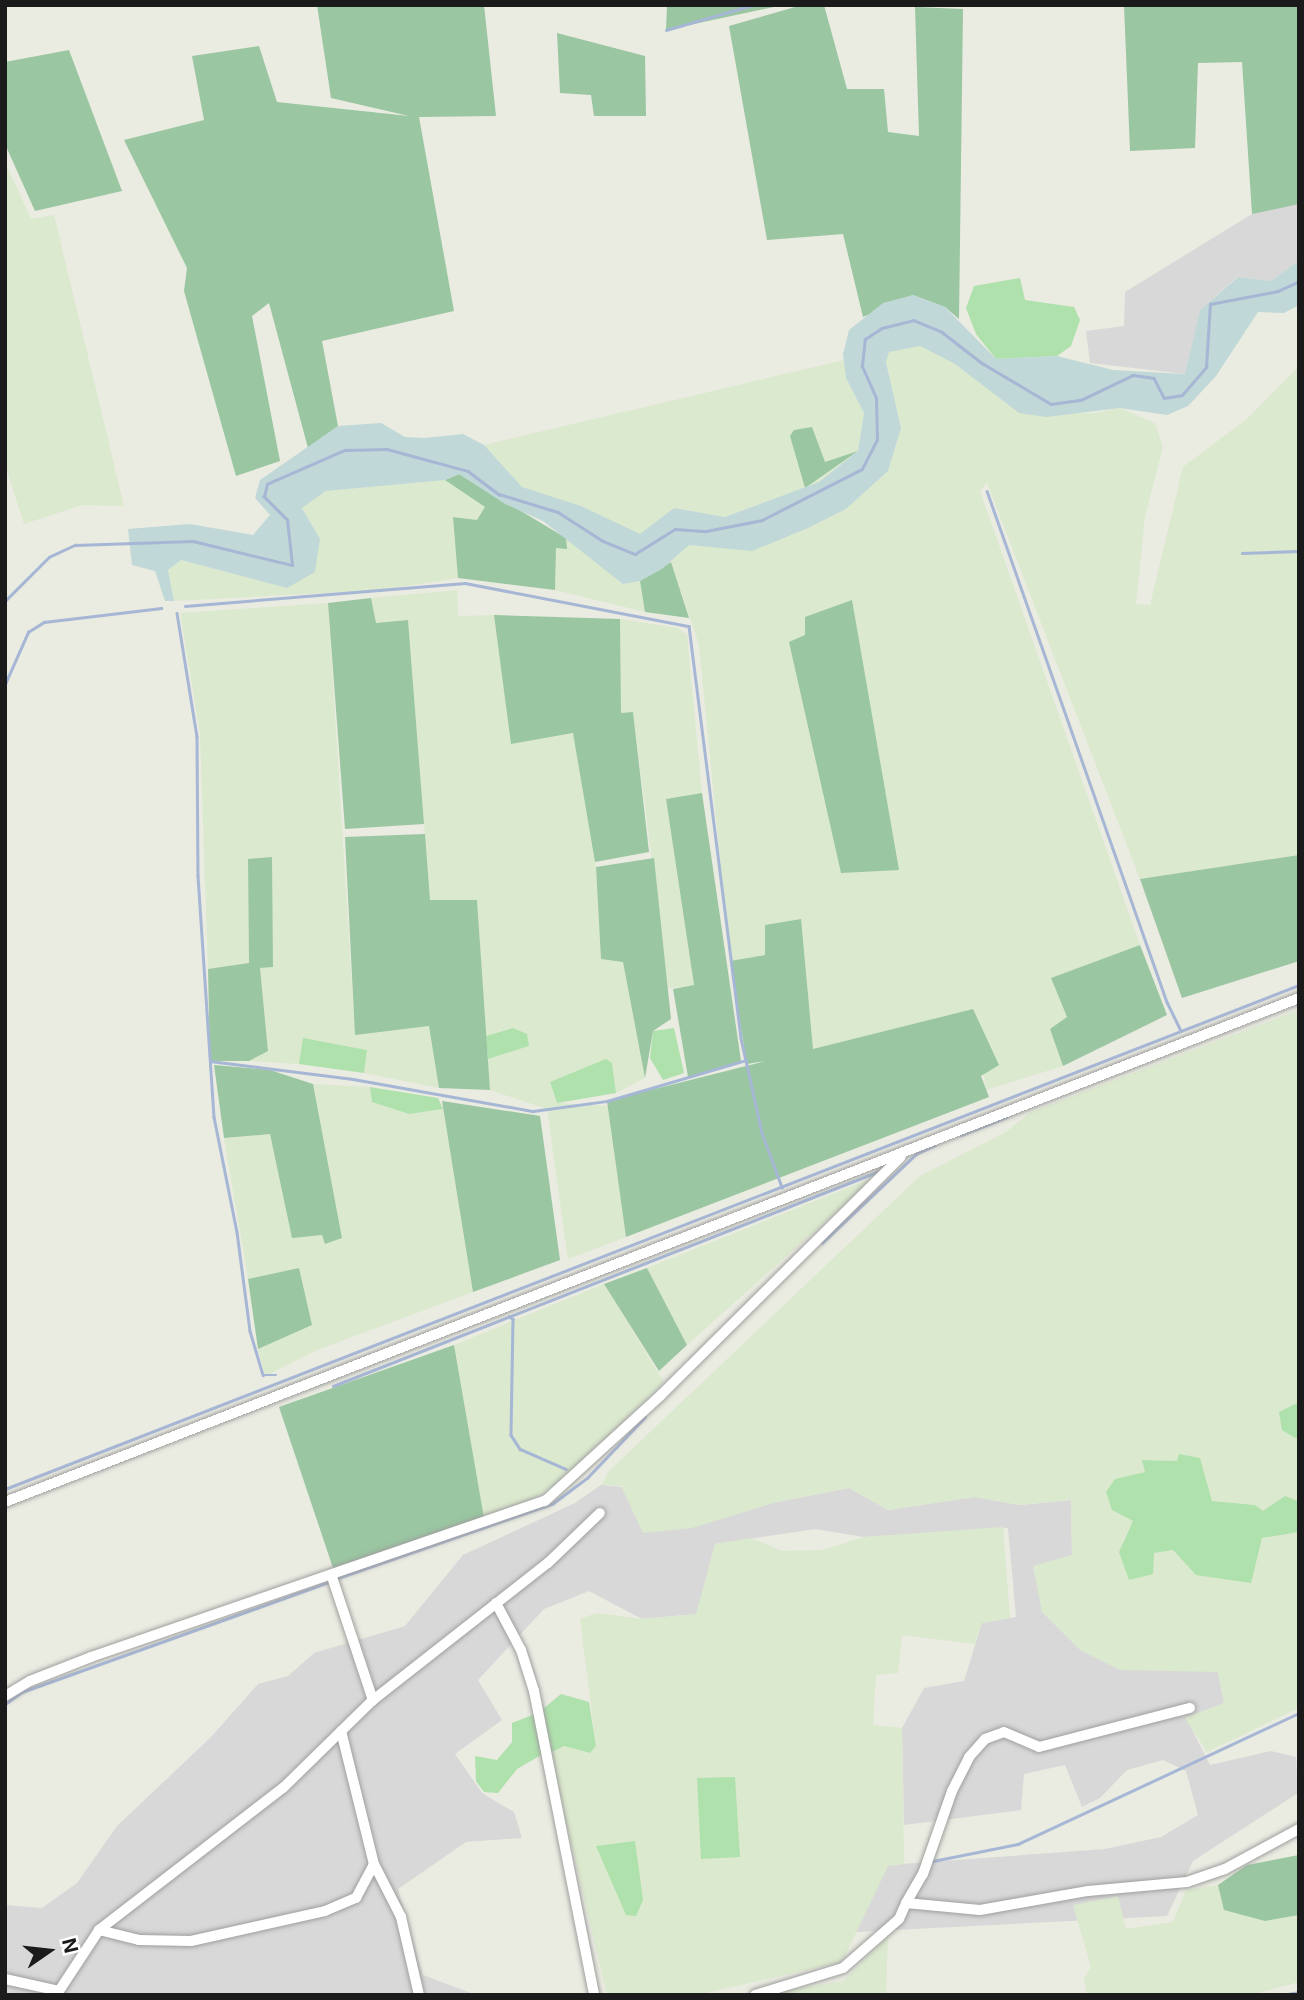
<!DOCTYPE html>
<style>
body{margin:0}
#map{position:relative;width:1304px;height:2000px;overflow:hidden;background:#eaebe1;font-family:Inter,sans-serif}
div>[style]{position:absolute}
[style*='--x']{left:calc(var(--x)*1px);top:calc(var(--y)*1px);width:calc(var(--w)*1px);rotate:calc(var(--a)*1deg)}
.residential>*{inset:0;background:#d9d8d8}
.farmland>*{inset:0;background:#dbe9ce}
.grass>*{inset:0;background:#afe1ac}
.forest>*{inset:0;background:#9ac6a1}
.wetland>*{inset:0;background:#c0d8d7}
.stream>*{height:2.5px;margin:-1.25px;padding:0 1.25px;transform-origin:1.25px;border-radius:1.25px;background:#a6b6d5}
.roads{filter:drop-shadow(0 0 2px #9f9f9f) drop-shadow(0 0 2px #9f9f9f)}
.minor>*{height:10px;margin:-5px;padding:0 5px;transform-origin:5px;border-radius:5px;background:#fff}
span{translate:-50% -50%;white-space:nowrap;text-align:center;line-height:1.15;-webkit-text-stroke:7px #fff;paint-order:stroke}
.frame{position:absolute;inset:0;border:7px solid #1b1b1b;pointer-events:none}
.north{position:absolute;left:14px;top:1916px;width:70px;height:70px;-webkit-text-stroke:5px #fff;paint-order:stroke;rotate:76deg;font-size:19px;font-weight:700;line-height:28px;text-align:center;color:#1b1b1b}
.north::after{content:'';display:block;margin:auto;width:24px;height:32px;background:#1b1b1b;clip-path:polygon(50% 0,100% 100%,50% 72%,0 100%)}
</style>
<div id="map">
<div class="residential">
<div style="clip-path:polygon(1299px 200px,1299px 260px,1271px 281px,1237px 277px,1200px 310px,1186px 374px,1090px 363px,1086px 331px,1124px 326px,1125px 292px,1252px 214px)"></div>
<div style="clip-path:polygon(601px 1485px,777px 1502px,849px 1488px,888px 1510px,975px 1497px,1020px 1505px,1071px 1500px,1072px 1555px,1166px 1671px,1218px 1671px,1224px 1703px,1186px 1718px,1210px 1765px,1271px 1751px,1296px 1757px,1298px 1793px,1193px 1861px,1167px 1916px,855px 1932px,888px 1865px,1105px 1849px,1161px 1837px,1198px 1815px,1186px 1771px,1163px 1760px,1127px 1770px,1100px 1798px,1082px 1807px,1065px 1765px,1024px 1774px,1021px 1810px,904px 1825px,902px 1728px,924px 1688px,964px 1681px,982px 1623px,1016px 1617px,1008px 1528px,864px 1537px,815px 1529px,715px 1544px,697px 1614px,642px 1619px,589px 1591px,544px 1609px,478px 1680px,502px 1720px,455px 1754px,482px 1793px,514px 1812px,522px 1838px,466px 1842px,398px 1889px,423px 1975px,476px 1995px,5px 1995px,5px 1905px,42px 1908px,77px 1883px,117px 1826px,211px 1737px,258px 1684px,288px 1676px,314px 1653px,405px 1626px,463px 1555px,575px 1503px)"></div>
</div>
<div class="farmland">
<div style="clip-path:polygon(5px 162px,31px 219px,54px 215px,124px 506px,82px 505px,24px 524px,5px 465px)"></div>
<div style="clip-path:polygon(920px 346px,955px 364px,1019px 413px,1095px 413px,1120px 408px,1155px 423px,1163px 447px,1145px 516px,1136px 604px,1150px 605px,1183px 467px,1248px 418px,1299px 366px,1299px 855px,1140px 879px,987px 483px,980px 491px,1140px 945px,1051px 978px,1067px 1018px,1050px 1029px,1063px 1066px,986px 1090px,973px 1009px,813px 1049px,800px 920px,765px 955px,730px 961px,699px 645px,671px 562px,689px 545px,808px 528px,846px 509px,888px 471px,901px 428px,886px 361px,889px 352px)"></div>
<div style="clip-path:polygon(844px 360px,846px 378px,864px 413px,858px 451px,819px 482px,725px 517px,674px 508px,641px 534px,522px 487px,484px 445px)"></div>
<div style="clip-path:polygon(445px 480px,485px 507px,478px 520px,453px 517px,458px 578px,381px 590px,174px 601px,168px 570px,181px 560px,287px 588px,320px 539px,302px 507px,326px 491px)"></div>
<div style="clip-path:polygon(566px 538px,623px 584px,640px 581px,645px 612px,555px 590px,556px 547px,567px 548px)"></div>
<div style="clip-path:polygon(457px 590px,458px 616px,494px 615px,511px 744px,574px 733px,596px 867px,601px 958px,623px 962px,645px 1078px,616px 1093px,612px 1063px,550px 1082px,557px 1103px,608px 1106px,626px 1237px,568px 1259px,547px 1109px,490px 1090px,488px 1059px,529px 1046px,513px 1028px,486px 1036px,477px 900px,430px 900px,408px 620px,376px 623px,371px 598px)"></div>
<div style="clip-path:polygon(328px 603px,355px 1034px,430px 1026px,439px 1088px,364px 1073px,366px 1050px,303px 1039px,299px 1064px,249px 1061px,268px 1050px,260px 968px,272px 967px,248px 859px,249px 964px,208px 969px,200px 734px,180px 613px)"></div>
<div style="clip-path:polygon(620px 619px,678px 628px,687px 635px,702px 793px,666px 799px,694px 986px,668px 988px,633px 712px,621px 713px)"></div>
<div style="clip-path:polygon(1299px 1010px,1299px 1402px,1279px 1412px,1299px 1438px,1299px 1502px,1285px 1497px,1263px 1511px,1255px 1505px,1212px 1501px,1200px 1459px,1179px 1455px,1177px 1461px,1143px 1460px,1145px 1472px,1115px 1479px,1112px 1510px,1133px 1521px,1123px 1541px,1154px 1553px,1173px 1550px,1196px 1575px,1262px 1538px,1299px 1532px,1299px 1708px,1207px 1752px,1185px 1718px,1224px 1703px,1218px 1672px,1120px 1670px,1080px 1650px,1042px 1612px,1033px 1566px,1072px 1555px,1071px 1500px,1020px 1505px,975px 1497px,888px 1510px,849px 1488px,777px 1502px,692px 1528px,643px 1533px,621px 1486px,602px 1485px,608px 1472px,920px 1176px,1006px 1132px,1029px 1113px)"></div>
<div style="clip-path:polygon(313px 1084px,370px 1087px,372px 1102px,409px 1114px,443px 1109px,473px 1292px,317px 1350px,265px 1376px,258px 1349px,311px 1325px,299px 1268px,248px 1279px,224px 1138px,270px 1134px,292px 1237px,322px 1235px,325px 1244px,342px 1238px)"></div>
<div style="clip-path:polygon(875px 1177px,687px 1345px,647px 1268px)"></div>
<div style="clip-path:polygon(604px 1284px,664px 1382px,567px 1476px,535px 1498px,484px 1518px,454px 1345px)"></div>
<div style="clip-path:polygon(1003px 1527px,1010px 1618px,982px 1623px,975px 1644px,902px 1635px,898px 1673px,876px 1675px,873px 1725px,902px 1728px,904px 1864px,888px 1866px,842px 1962px,697px 1995px,607px 1995px,550px 1753px,564px 1746px,589px 1753px,596px 1746px,580px 1619px,597px 1613px,642px 1619px,696px 1614px,715px 1544px,751px 1538px,782px 1551px,823px 1550px,864px 1537px)"></div>
<div style="clip-path:polygon(1218px 1885px,1225px 1910px,1265px 1921px,1299px 1915px,1299px 1982px,1250px 1995px,1087px 1995px,1084px 1978px,1091px 1967px,1073px 1905px,1118px 1896px,1126px 1929px,1173px 1922px,1186px 1890px)"></div>
<div style="clip-path:polygon(888px 1936px,886px 1995px,755px 1995px,843px 1981px)"></div>
</div>
<div class="grass">
<div style="clip-path:polygon(1020px 278px,1025px 300px,1074px 307px,1080px 320px,1071px 346px,1057px 356px,996px 359px,976px 334px,966px 308px,974px 286px)"></div>
<div style="clip-path:polygon(513px 1028px,527px 1034px,529px 1046px,488px 1059px,486px 1036px)"></div>
<div style="clip-path:polygon(674px 1028px,684px 1073px,663px 1080px,650px 1058px,653px 1031px)"></div>
<div style="clip-path:polygon(303px 1038px,367px 1050px,364px 1073px,299px 1064px)"></div>
<div style="clip-path:polygon(606px 1059px,612px 1063px,616px 1093px,557px 1103px,550px 1082px)"></div>
<div style="clip-path:polygon(370px 1087px,438px 1098px,443px 1109px,409px 1114px,372px 1102px)"></div>
<div style="clip-path:polygon(1299px 1402px,1299px 1438px,1295px 1438px,1282px 1430px,1279px 1412px)"></div>
<div style="clip-path:polygon(1179px 1454px,1200px 1458px,1212px 1501px,1255px 1505px,1263px 1511px,1285px 1496px,1298px 1501px,1299px 1532px,1262px 1538px,1251px 1583px,1196px 1575px,1173px 1550px,1154px 1553px,1153px 1574px,1129px 1580px,1119px 1552px,1133px 1521px,1112px 1510px,1106px 1492px,1115px 1479px,1145px 1472px,1142px 1460px,1177px 1461px)"></div>
<div style="clip-path:polygon(561px 1694px,589px 1702px,596px 1746px,590px 1753px,564px 1746px,550px 1753px,543px 1709px)"></div>
<div style="clip-path:polygon(535px 1714px,543px 1754px,517px 1769px,498px 1793px,484px 1792px,476px 1781px,475px 1756px,497px 1760px,512px 1742px,512px 1723px)"></div>
<div style="clip-path:polygon(735px 1777px,740px 1857px,701px 1859px,697px 1778px)"></div>
<div style="clip-path:polygon(635px 1841px,643px 1900px,636px 1916px,626px 1915px,596px 1846px)"></div>
</div>
<div class="forest">
<div style="clip-path:polygon(317px 5px,484px 5px,496px 116px,419px 117px,454px 311px,322px 341px,338px 426px,308px 448px,269px 303px,252px 316px,280px 461px,236px 476px,184px 291px,187px 268px,124px 140px,204px 120px,192px 56px,259px 46px,277px 102px,409px 116px,331px 98px)"></div>
<div style="clip-path:polygon(667px 5px,783px 5px,666px 30px)"></div>
<div style="clip-path:polygon(802px 5px,824px 5px,847px 89px,884px 89px,888px 132px,919px 136px,915px 7px,963px 9px,959px 319px,945px 307px,913px 295px,863px 317px,843px 234px,767px 240px,729px 26px)"></div>
<div style="clip-path:polygon(1124px 5px,1299px 5px,1299px 204px,1252px 214px,1242px 62px,1198px 63px,1195px 148px,1130px 151px)"></div>
<div style="clip-path:polygon(557px 33px,645px 56px,646px 116px,594px 116px,591px 95px,560px 93px)"></div>
<div style="clip-path:polygon(69px 50px,122px 191px,35px 211px,5px 144px,5px 62px)"></div>
<div style="clip-path:polygon(812px 427px,825px 462px,858px 451px,805px 488px,790px 436px,794px 430px)"></div>
<div style="clip-path:polygon(459px 474px,566px 538px,567px 549px,556px 548px,555px 590px,458px 578px,453px 517px,477px 520px,485px 507px,445px 480px)"></div>
<div style="clip-path:polygon(671px 562px,689px 618px,645px 612px,640px 581px)"></div>
<div style="clip-path:polygon(371px 598px,376px 623px,408px 620px,424px 824px,345px 829px,328px 603px)"></div>
<div style="clip-path:polygon(852px 600px,899px 870px,841px 873px,789px 642px,805px 635px,805px 617px)"></div>
<div style="clip-path:polygon(494px 615px,620px 619px,621px 713px,633px 712px,649px 852px,595px 862px,573px 733px,511px 744px)"></div>
<div style="clip-path:polygon(702px 793px,741px 1061px,688px 1077px,673px 989px,694px 985px,666px 799px)"></div>
<div style="clip-path:polygon(425px 834px,430px 900px,477px 900px,490px 1090px,439px 1088px,429px 1026px,355px 1035px,345px 837px)"></div>
<div style="clip-path:polygon(1299px 855px,1299px 961px,1182px 998px,1140px 879px)"></div>
<div style="clip-path:polygon(272px 857px,273px 967px,260px 968px,268px 1051px,249px 1061px,210px 1061px,208px 969px,249px 963px,248px 859px)"></div>
<div style="clip-path:polygon(654px 858px,671px 1019px,653px 1031px,645px 1078px,623px 962px,601px 959px,596px 867px)"></div>
<div style="clip-path:polygon(801px 919px,813px 1049px,973px 1009px,999px 1065px,981px 1076px,989px 1097px,626px 1237px,607px 1101px,766px 1061px,747px 1064px,730px 961px,765px 955px,765px 925px)"></div>
<div style="clip-path:polygon(1140px 945px,1167px 1015px,1063px 1066px,1050px 1029px,1067px 1017px,1051px 978px)"></div>
<div style="clip-path:polygon(214px 1065px,270px 1070px,313px 1084px,342px 1238px,325px 1244px,322px 1235px,292px 1238px,270px 1134px,224px 1138px)"></div>
<div style="clip-path:polygon(442px 1101px,540px 1116px,560px 1260px,473px 1292px)"></div>
<div style="clip-path:polygon(299px 1268px,312px 1325px,258px 1349px,248px 1279px)"></div>
<div style="clip-path:polygon(647px 1268px,687px 1345px,659px 1371px,604px 1284px)"></div>
<div style="clip-path:polygon(454px 1345px,484px 1518px,333px 1568px,279px 1407px)"></div>
<div style="clip-path:polygon(1299px 1855px,1299px 1915px,1265px 1921px,1224px 1910px,1218px 1885px,1247px 1865px)"></div>
</div>
<div class="wetland">
<div style="clip-path:polygon(1299px 260px,1299px 305px,1284px 313px,1258px 312px,1216px 376px,1188px 406px,1167px 415px,1120px 408px,1046px 417px,1019px 413px,955px 364px,920px 346px,889px 352px,886px 362px,901px 428px,888px 471px,846px 509px,808px 528px,752px 551px,689px 545px,662px 569px,640px 581px,623px 584px,543px 521px,505px 504px,459px 474px,445px 480px,326px 491px,302px 508px,320px 539px,315px 572px,287px 588px,181px 560px,168px 570px,174px 601px,165px 601px,155px 571px,132px 565px,128px 529px,190px 524px,253px 535px,270px 515px,255px 498px,260px 480px,338px 426px,381px 423px,405px 437px,424px 438px,463px 434px,484px 445px,522px 487px,581px 506px,640px 534px,674px 508px,725px 517px,819px 482px,858px 451px,864px 413px,846px 378px,843px 354px,849px 330px,883px 303px,913px 295px,945px 307px,996px 359px,1057px 356px,1113px 370px,1185px 374px,1200px 310px,1238px 277px,1271px 281px)"></div>
</div>
<div class="stream">
<div style="--x:666;--y:30;--w:91;--a:-16"></div>
<div style="--x:987;--y:491;--w:542;--a:70.6"></div>
<div style="--x:1167;--y:1002;--w:32;--a:64"></div>
<div style="--x:1242;--y:553;--w:57;--a:-2"></div>
<div style="--x:5;--y:601;--w:62;--a:-45"></div>
<div style="--x:49;--y:557;--w:29;--a:-25"></div>
<div style="--x:75;--y:545;--w:118;--a:-1.9"></div>
<div style="--x:193;--y:541;--w:102;--a:13.6"></div>
<div style="--x:292;--y:565;--w:45;--a:-96.3"></div>
<div style="--x:287;--y:520;--w:33;--a:-135"></div>
<div style="--x:264;--y:497;--w:13;--a:-77"></div>
<div style="--x:267;--y:484;--w:85;--a:-23.6"></div>
<div style="--x:345;--y:450;--w:42;--a:-1.4"></div>
<div style="--x:387;--y:449;--w:84;--a:15.2"></div>
<div style="--x:468;--y:471;--w:39;--a:37"></div>
<div style="--x:499;--y:494;--w:62;--a:17"></div>
<div style="--x:558;--y:512;--w:54;--a:32.8"></div>
<div style="--x:603;--y:541;--w:35;--a:22"></div>
<div style="--x:635;--y:554;--w:47;--a:-32"></div>
<div style="--x:675;--y:529;--w:31;--a:4"></div>
<div style="--x:706;--y:531;--w:57;--a:-11.1"></div>
<div style="--x:762;--y:520;--w:112;--a:-27"></div>
<div style="--x:862;--y:469;--w:33;--a:-63"></div>
<div style="--x:877;--y:440;--w:42;--a:-91.4"></div>
<div style="--x:876;--y:398;--w:35;--a:-114"></div>
<div style="--x:862;--y:366;--w:27;--a:-84"></div>
<div style="--x:865;--y:339;--w:20;--a:-33"></div>
<div style="--x:882;--y:328;--w:32;--a:-14"></div>
<div style="--x:913;--y:320;--w:31;--a:22"></div>
<div style="--x:942;--y:332;--w:51;--a:37.8"></div>
<div style="--x:982;--y:363;--w:80;--a:30.7"></div>
<div style="--x:1051;--y:404;--w:30;--a:-8"></div>
<div style="--x:1081;--y:400;--w:58;--a:-25.7"></div>
<div style="--x:1133;--y:375;--w:21;--a:8"></div>
<div style="--x:1154;--y:378;--w:22;--a:63"></div>
<div style="--x:1164;--y:398;--w:18;--a:-9"></div>
<div style="--x:1182;--y:395;--w:37;--a:-49"></div>
<div style="--x:1206;--y:367;--w:63;--a:-86.4"></div>
<div style="--x:1210;--y:304;--w:69;--a:-10.8"></div>
<div style="--x:1278;--y:291;--w:23;--a:-25"></div>
<div style="--x:185;--y:606;--w:281;--a:-4.7"></div>
<div style="--x:465;--y:583;--w:228;--a:10.9"></div>
<div style="--x:689;--y:626;--w:415;--a:82.8"></div>
<div style="--x:741;--y:1038;--w:97;--a:77.5"></div>
<div style="--x:762;--y:1133;--w:58;--a:69.7"></div>
<div style="--x:177;--y:613;--w:125;--a:80.8"></div>
<div style="--x:197;--y:736;--w:140;--a:89.6"></div>
<div style="--x:198;--y:876;--w:242;--a:86.2"></div>
<div style="--x:214;--y:1117;--w:117;--a:78.7"></div>
<div style="--x:237;--y:1232;--w:100;--a:82.5"></div>
<div style="--x:250;--y:1331;--w:46;--a:73.5"></div>
<div style="--x:263;--y:1375;--w:13;--a:0"></div>
<div style="--x:5;--y:684;--w:57;--a:-66.1"></div>
<div style="--x:28;--y:632;--w:19;--a:-32"></div>
<div style="--x:44;--y:622;--w:118;--a:-6.8"></div>
<div style="--x:210;--y:1061;--w:144;--a:7.2"></div>
<div style="--x:353;--y:1079;--w:183;--a:10.1"></div>
<div style="--x:533;--y:1111;--w:75;--a:-7.7"></div>
<div style="--x:607;--y:1101;--w:145;--a:-16.4"></div>
<div style="--x:961;--y:1135;--w:49;--a:-21.4"></div>
<div style="--x:822;--y:1243;--w:129;--a:-43.4"></div>
<div style="--x:916;--y:1154;--w:21;--a:-25"></div>
<div style="--x:509;--y:1316;--w:5;--a:37"></div>
<div style="--x:513;--y:1319;--w:116;--a:91"></div>
<div style="--x:511;--y:1435;--w:17;--a:57"></div>
<div style="--x:520;--y:1449;--w:50;--a:23.5"></div>
<div style="--x:333;--y:1386;--w:590;--a:-21.48"></div>
<div style="--x:5;--y:1489;--w:1389;--a:-21.28"></div>
<div style="--x:335;--y:1579;--w:230;--a:-19.1"></div>
<div style="--x:552;--y:1504;--w:44;--a:-36.6"></div>
<div style="--x:587;--y:1478;--w:84;--a:-46.4"></div>
<div style="--x:5;--y:1704;--w:21;--a:-35"></div>
<div style="--x:22;--y:1692;--w:326;--a:-19.7"></div>
<div style="--x:933;--y:1861;--w:87;--a:-11.3"></div>
<div style="--x:1018;--y:1844;--w:310;--a:-25"></div>
<div style="--x:1282;--y:1995;--w:17;--a:-10"></div>
</div>
<div class="roads">
<div class="minor">
<div style="--x:5;--y:1502;--w:1389;--a:-21.28"></div>
<div style="--x:332;--y:1577;--w:130;--a:71.6"></div>
<div style="--x:496;--y:1603;--w:53;--a:62"></div>
<div style="--x:521;--y:1650;--w:43;--a:72.4"></div>
<div style="--x:534;--y:1691;--w:310;--a:78.8"></div>
<div style="--x:5;--y:1696;--w:29;--a:-31"></div>
<div style="--x:30;--y:1681;--w:66;--a:-21.5"></div>
<div style="--x:91;--y:1657;--w:480;--a:-19"></div>
<div style="--x:545;--y:1501;--w:157;--a:-42.4"></div>
<div style="--x:661;--y:1395;--w:338;--a:-44.8"></div>
<div style="--x:341;--y:1731;--w:137;--a:76.1"></div>
<div style="--x:374;--y:1864;--w:59;--a:63"></div>
<div style="--x:401;--y:1917;--w:80;--a:77"></div>
<div style="--x:906;--y:1903;--w:34;--a:-60"></div>
<div style="--x:923;--y:1874;--w:88;--a:-70.7"></div>
<div style="--x:952;--y:1791;--w:38;--a:-63"></div>
<div style="--x:969;--y:1757;--w:24;--a:-48"></div>
<div style="--x:985;--y:1739;--w:20;--a:-20"></div>
<div style="--x:1004;--y:1732;--w:38;--a:23"></div>
<div style="--x:1039;--y:1747;--w:156;--a:-14.5"></div>
<div style="--x:99;--y:1930;--w:41;--a:14"></div>
<div style="--x:139;--y:1940;--w:52;--a:1.1"></div>
<div style="--x:191;--y:1941;--w:137;--a:-12.6"></div>
<div style="--x:325;--y:1911;--w:34;--a:-23"></div>
<div style="--x:356;--y:1898;--w:38;--a:-62"></div>
<div style="--x:5;--y:1979;--w:55;--a:12.5"></div>
<div style="--x:59;--y:1991;--w:73;--a:-56.7"></div>
<div style="--x:99;--y:1930;--w:232;--a:-37.7"></div>
<div style="--x:283;--y:1788;--w:126;--a:-44.4"></div>
<div style="--x:373;--y:1700;--w:222;--a:-38.1"></div>
<div style="--x:548;--y:1563;--w:72;--a:-43.9"></div>
<div style="--x:755;--y:1995;--w:92;--a:-17.1"></div>
<div style="--x:843;--y:1968;--w:74;--a:-41.2"></div>
<div style="--x:899;--y:1919;--w:17;--a:-66"></div>
<div style="--x:906;--y:1903;--w:74;--a:5.4"></div>
<div style="--x:980;--y:1910;--w:110;--a:-10"></div>
<div style="--x:1088;--y:1891;--w:99;--a:-5.2"></div>
<div style="--x:1187;--y:1882;--w:40;--a:-18.9"></div>
<div style="--x:1225;--y:1869;--w:84;--a:-28.4"></div>
</div>
</div>
<div class="frame"></div>
<div class="north">N</div>
</div>
